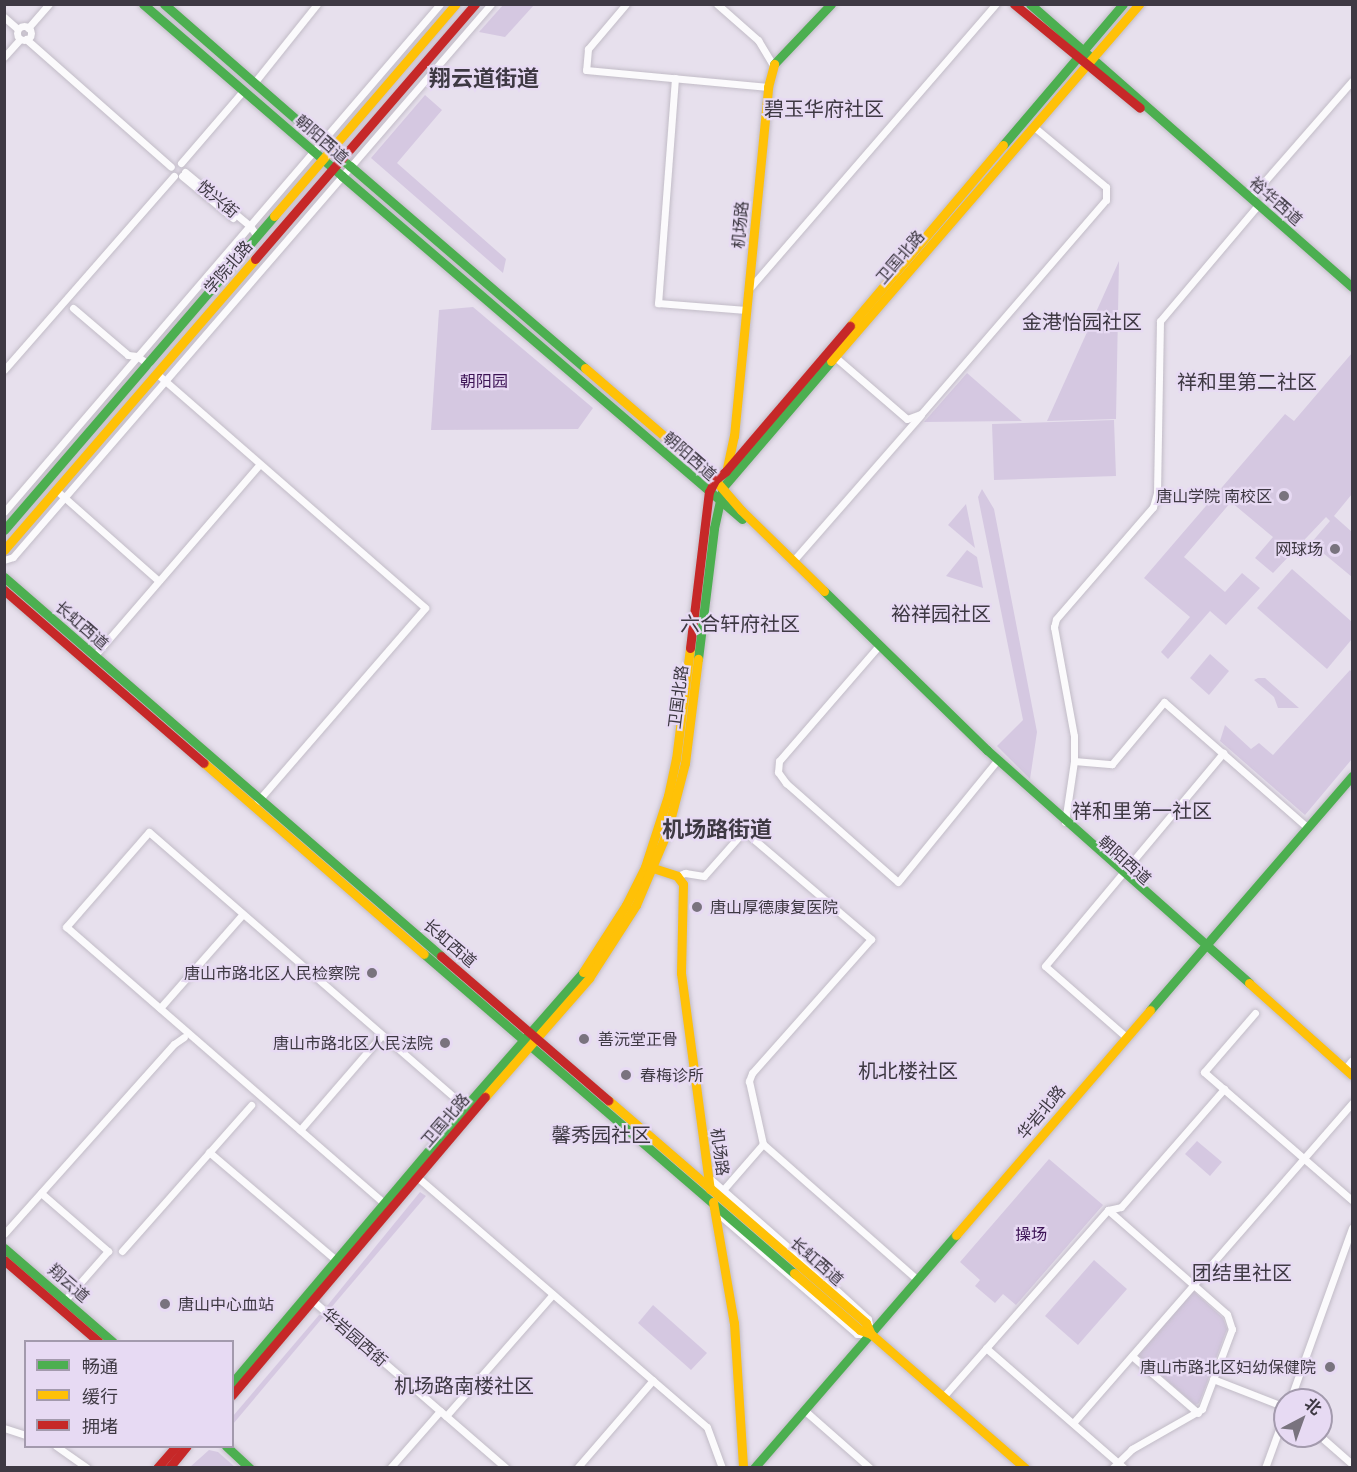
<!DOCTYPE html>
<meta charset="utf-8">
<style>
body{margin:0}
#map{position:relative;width:1357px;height:1472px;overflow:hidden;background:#e7e0ed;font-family:Ubuntu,"Noto Sans SC",sans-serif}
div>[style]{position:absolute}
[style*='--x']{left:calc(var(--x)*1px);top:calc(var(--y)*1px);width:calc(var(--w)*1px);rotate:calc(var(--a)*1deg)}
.green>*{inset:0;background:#d5c8e1}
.roads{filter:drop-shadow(0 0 2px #c2bcc7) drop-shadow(0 0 2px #c2bcc7)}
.street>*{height:7px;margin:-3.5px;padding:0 3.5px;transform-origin:3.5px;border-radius:3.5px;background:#fbfafc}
.street>.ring{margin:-3.5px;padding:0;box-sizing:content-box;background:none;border:7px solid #fbfafc;border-radius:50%}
.fast>*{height:9px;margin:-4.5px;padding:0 4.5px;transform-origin:4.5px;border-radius:4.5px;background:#4caf50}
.slow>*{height:9px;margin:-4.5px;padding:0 4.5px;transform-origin:4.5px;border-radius:4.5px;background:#ffc107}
.jam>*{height:9px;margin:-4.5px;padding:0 4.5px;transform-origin:4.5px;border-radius:4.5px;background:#c62828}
.dots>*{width:16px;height:16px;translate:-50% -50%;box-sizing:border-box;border:3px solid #e7daf3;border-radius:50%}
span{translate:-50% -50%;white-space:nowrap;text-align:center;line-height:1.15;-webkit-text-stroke:4.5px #e7daf3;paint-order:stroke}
.street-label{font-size:16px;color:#3e3943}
.park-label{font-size:16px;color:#3c1355}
.poi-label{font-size:16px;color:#3e3943}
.right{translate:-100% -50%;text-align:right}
.left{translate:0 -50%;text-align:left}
.quarter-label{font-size:20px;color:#3e3943}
.district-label{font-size:22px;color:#3e3943;font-weight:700}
.frame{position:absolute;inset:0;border:6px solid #3e3943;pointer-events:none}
.legend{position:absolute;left:24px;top:1340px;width:210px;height:108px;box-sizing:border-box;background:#e7daf3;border:2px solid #a39aad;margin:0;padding:8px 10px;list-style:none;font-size:18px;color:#3e3943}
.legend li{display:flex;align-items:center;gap:12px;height:30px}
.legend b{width:30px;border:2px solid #a39aad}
.north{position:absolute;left:1273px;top:1388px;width:60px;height:60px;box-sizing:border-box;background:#e7daf3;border:2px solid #a39aad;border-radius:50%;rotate:41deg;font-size:16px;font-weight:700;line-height:24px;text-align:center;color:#3e3943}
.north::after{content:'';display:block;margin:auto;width:21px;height:27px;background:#79737e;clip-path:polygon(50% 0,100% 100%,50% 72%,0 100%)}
</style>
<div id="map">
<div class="green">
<div style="clip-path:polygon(503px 5px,534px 5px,505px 37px,479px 32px)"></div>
<div style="clip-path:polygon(425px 95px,442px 110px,397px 163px,506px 259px,503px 273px,371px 158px)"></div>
<div style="clip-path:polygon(1119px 261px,1116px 419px,1047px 421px)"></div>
<div style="clip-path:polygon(473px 307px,593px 408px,578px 429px,431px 430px,439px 310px)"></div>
<div style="clip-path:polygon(1352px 353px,1352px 494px,1334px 516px,1352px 532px,1352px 577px,1311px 543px,1330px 521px,1326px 517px,1273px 573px,1255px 558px,1273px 537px,1231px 502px,1184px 557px,1225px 592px,1242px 573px,1260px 588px,1226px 625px,1210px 611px,1168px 659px,1161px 652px,1190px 617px,1144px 578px,1285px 414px,1294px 421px)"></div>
<div style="clip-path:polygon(967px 373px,1022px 421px,924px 422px)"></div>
<div style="clip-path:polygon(1114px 420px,1116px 476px,994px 480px,992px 424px)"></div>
<div style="clip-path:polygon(982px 489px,994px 509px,1037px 732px,1030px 779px,997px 746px,1023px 720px,978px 497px)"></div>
<div style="clip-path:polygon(966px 504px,975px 548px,948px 525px)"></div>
<div style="clip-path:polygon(967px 550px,977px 557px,983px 588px,946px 576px)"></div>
<div style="clip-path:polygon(1292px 569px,1352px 622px,1352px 639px,1327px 669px,1257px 608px)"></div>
<div style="clip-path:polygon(1210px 654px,1229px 671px,1209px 695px,1190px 678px)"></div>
<div style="clip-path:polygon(1350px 670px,1352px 672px,1352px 759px,1305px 815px,1220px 741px,1225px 725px,1251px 749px,1259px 743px,1273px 755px)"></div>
<div style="clip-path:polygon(1258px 678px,1265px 678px,1299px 708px,1278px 708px,1274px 697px,1254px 680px)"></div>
<div style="clip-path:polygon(1197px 1141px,1222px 1162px,1210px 1176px,1185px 1154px)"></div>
<div style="clip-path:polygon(1049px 1159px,1103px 1205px,1016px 1305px,1003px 1294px,995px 1303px,975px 1286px,980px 1280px,960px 1262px)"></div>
<div style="clip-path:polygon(420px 1192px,426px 1196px,330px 1309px,327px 1306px)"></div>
<div style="clip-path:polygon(1094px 1260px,1127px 1289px,1078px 1345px,1045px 1316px)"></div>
<div style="clip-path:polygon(1192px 1290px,1223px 1318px,1227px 1329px,1202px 1396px,1199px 1403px,1195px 1405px,1137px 1354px)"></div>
<div style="clip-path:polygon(653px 1305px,707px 1353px,691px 1370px,638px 1323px)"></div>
<div style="clip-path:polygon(319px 1315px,324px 1316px,233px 1424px,233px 1416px)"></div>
<div style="clip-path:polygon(209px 1450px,218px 1452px,235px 1467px,190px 1467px)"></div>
</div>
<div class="roads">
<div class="street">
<div style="--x:626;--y:4;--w:59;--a:130.2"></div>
<div style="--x:588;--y:49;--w:21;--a:95"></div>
<div style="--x:586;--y:70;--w:183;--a:5.3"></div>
<div style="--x:717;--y:4;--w:55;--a:41.3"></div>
<div style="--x:758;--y:40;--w:29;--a:59"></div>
<div style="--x:4;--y:17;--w:18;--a:41"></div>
<div class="ring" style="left:17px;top:26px;width:7px;height:7px"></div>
<div style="--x:28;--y:28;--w:32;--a:-49"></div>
<div style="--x:26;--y:39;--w:193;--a:41.4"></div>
<div style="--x:4;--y:57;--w:24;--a:-48"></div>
<div style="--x:675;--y:78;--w:226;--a:94.3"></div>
<div style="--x:658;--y:303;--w:88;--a:4.5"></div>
<div style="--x:254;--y:83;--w:101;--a:-51.4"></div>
<div style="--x:181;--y:163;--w:95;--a:-49.3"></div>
<div style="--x:185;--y:172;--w:85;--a:39.7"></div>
<div style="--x:250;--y:226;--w:12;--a:55"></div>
<div style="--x:182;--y:176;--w:66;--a:39.5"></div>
<div style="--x:1250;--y:198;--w:155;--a:-48.9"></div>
<div style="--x:748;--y:290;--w:379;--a:-49.1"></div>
<div style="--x:73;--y:308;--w:72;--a:40.5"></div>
<div style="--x:128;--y:355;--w:9;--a:6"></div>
<div style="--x:137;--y:356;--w:14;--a:36"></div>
<div style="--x:834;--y:356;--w:96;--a:40.8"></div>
<div style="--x:907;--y:419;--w:15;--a:-20"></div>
<div style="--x:921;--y:414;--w:283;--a:-49.2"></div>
<div style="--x:1106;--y:200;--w:13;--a:-90"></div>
<div style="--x:1106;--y:187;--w:95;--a:-140.1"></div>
<div style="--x:4;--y:370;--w:258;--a:-48.8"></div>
<div style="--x:156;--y:373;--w:357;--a:41.1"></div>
<div style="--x:425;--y:608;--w:255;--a:130.9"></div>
<div style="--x:56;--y:490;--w:137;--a:41.5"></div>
<div style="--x:4;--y:512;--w:669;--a:-49.36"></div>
<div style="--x:4;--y:560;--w:9;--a:-18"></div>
<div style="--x:13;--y:557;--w:731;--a:-49.16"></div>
<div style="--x:793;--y:561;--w:193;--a:-48.8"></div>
<div style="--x:876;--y:649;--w:148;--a:130.9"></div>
<div style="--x:779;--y:761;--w:11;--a:95"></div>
<div style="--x:778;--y:772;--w:14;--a:54"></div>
<div style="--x:786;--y:783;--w:149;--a:41.5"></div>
<div style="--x:898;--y:882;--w:154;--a:-50.8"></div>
<div style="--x:95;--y:655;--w:252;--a:-49.2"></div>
<div style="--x:1074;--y:761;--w:38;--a:5"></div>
<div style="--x:1112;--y:764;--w:81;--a:-50"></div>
<div style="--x:1164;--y:702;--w:190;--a:41.2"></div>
<div style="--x:1065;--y:822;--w:62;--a:-81.6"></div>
<div style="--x:1074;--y:761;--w:25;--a:-90"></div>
<div style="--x:1074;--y:736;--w:111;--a:-100.4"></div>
<div style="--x:1054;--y:627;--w:8;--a:-76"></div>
<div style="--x:1056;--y:619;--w:148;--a:-49.1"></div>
<div style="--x:1153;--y:507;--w:15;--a:-74"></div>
<div style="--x:1157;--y:493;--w:172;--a:-89"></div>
<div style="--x:1160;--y:321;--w:152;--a:-49.8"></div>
<div style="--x:677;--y:876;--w:9;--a:-21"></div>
<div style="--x:685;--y:873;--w:19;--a:9"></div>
<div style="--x:704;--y:876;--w:60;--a:-48.4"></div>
<div style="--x:744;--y:831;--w:167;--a:40.4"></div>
<div style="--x:871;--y:939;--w:179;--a:131.6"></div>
<div style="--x:752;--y:1073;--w:9;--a:111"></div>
<div style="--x:749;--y:1081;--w:65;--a:77.5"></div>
<div style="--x:763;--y:1144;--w:206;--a:41.3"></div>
<div style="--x:160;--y:1008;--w:125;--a:-48.6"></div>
<div style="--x:1255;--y:1013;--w:78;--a:130.8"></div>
<div style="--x:1204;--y:1072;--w:196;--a:40.9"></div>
<div style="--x:1125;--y:1036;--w:106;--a:-138.8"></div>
<div style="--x:1045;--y:966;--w:278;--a:-50.1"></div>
<div style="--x:1345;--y:1069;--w:11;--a:-52"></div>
<div style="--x:300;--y:1130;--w:125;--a:-49.2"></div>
<div style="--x:209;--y:1152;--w:167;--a:40.4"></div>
<div style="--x:416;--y:1176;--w:384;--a:40.8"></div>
<div style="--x:707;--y:1427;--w:44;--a:69.9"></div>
<div style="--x:708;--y:1177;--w:164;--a:41.3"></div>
<div style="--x:831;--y:1285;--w:50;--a:42.6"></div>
<div style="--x:868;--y:1319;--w:5;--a:79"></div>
<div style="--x:723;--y:1190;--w:61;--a:-49"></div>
<div style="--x:41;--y:1193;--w:89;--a:40.9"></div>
<div style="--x:108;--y:1251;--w:65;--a:131.3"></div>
<div style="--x:384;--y:1203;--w:421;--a:-139"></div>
<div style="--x:66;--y:927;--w:126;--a:-48.9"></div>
<div style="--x:149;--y:832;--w:419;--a:41"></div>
<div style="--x:714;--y:1210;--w:189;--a:40.9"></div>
<div style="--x:857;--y:1334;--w:10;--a:0"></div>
<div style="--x:1108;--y:1210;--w:13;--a:-13"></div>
<div style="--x:1121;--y:1207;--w:157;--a:-48.9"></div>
<div style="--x:4;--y:1234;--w:255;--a:-48.2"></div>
<div style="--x:174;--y:1044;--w:12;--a:-35"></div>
<div style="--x:122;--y:1251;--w:195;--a:-48.5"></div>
<div style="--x:312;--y:1300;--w:257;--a:40.9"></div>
<div style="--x:986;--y:1348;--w:183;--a:41"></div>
<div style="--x:1132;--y:1356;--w:87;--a:40.8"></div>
<div style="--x:1213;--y:1379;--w:77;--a:21.3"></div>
<div style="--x:943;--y:1397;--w:249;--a:-48.6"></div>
<div style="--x:1108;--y:1210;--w:158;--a:41.2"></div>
<div style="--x:1227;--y:1314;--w:16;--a:72"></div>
<div style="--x:1232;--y:1329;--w:85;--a:110.6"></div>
<div style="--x:1202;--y:1409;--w:81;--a:150.3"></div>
<div style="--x:1132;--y:1449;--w:28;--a:136"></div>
<div style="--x:1290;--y:1400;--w:183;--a:-70.2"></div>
<div style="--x:804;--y:1410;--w:88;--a:41.3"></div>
<div style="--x:446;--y:1416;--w:162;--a:-48.7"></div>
<div style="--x:1073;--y:1423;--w:425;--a:-48.9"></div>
<div style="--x:4;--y:1428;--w:23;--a:18"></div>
<div style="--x:1320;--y:1436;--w:43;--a:41.2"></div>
<div style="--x:56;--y:1446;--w:38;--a:35"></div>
<div style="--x:390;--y:1468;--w:76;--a:-48.7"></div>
<div style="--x:577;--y:1468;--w:116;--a:-49.2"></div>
<div style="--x:1265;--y:1468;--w:59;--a:-70"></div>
</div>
<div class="fast">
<div style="--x:143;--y:4;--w:263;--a:40.8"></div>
<div style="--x:164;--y:4;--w:247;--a:41.1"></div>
<div style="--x:1030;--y:4;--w:429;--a:41.3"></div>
<div style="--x:774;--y:64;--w:83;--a:-46.5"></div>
<div style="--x:1003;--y:145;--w:185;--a:-49.6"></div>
<div style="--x:350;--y:166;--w:310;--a:40.7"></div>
<div style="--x:342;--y:176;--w:527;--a:40.61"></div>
<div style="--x:4;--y:530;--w:414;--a:-49.3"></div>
<div style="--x:4;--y:577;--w:578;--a:40.93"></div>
<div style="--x:824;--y:591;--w:228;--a:44.3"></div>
<div style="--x:987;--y:750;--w:351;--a:41.6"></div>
<div style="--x:698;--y:659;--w:132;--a:-83"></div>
<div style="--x:714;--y:528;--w:42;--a:-77.6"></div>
<div style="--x:723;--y:487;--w:166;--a:-49.4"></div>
<div style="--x:424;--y:954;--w:489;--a:40.8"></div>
<div style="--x:1150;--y:1010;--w:309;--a:-49.2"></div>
<div style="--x:4;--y:1248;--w:144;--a:40.8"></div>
<div style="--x:232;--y:1383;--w:361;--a:-49.8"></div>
<div style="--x:465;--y:1107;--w:179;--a:-48.8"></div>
<div style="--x:226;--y:1446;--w:33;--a:43"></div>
<div style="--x:754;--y:1468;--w:308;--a:-49.1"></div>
</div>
<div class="slow">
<div style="--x:274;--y:216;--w:279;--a:-49.4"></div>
<div style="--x:850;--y:326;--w:237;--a:-49.8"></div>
<div style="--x:831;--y:361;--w:472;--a:-49.2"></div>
<div style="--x:585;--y:368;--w:172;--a:40.7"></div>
<div style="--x:715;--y:480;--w:40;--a:49"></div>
<div style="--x:741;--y:510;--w:116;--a:44.3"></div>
<div style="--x:727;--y:468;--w:33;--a:-78"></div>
<div style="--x:734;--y:436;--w:351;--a:-84.4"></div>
<div style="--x:768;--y:87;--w:24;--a:-75"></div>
<div style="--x:4;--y:550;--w:384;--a:-49.2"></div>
<div style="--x:204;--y:763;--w:291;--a:41"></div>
<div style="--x:650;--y:867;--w:28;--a:18"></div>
<div style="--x:677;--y:876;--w:10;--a:53"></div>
<div style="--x:683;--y:884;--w:89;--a:91.3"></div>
<div style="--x:681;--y:973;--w:218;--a:82.4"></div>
<div style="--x:583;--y:972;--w:80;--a:-57.3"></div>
<div style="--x:626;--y:905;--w:42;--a:-63.4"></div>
<div style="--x:645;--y:867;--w:75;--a:-72.1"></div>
<div style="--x:668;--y:796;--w:38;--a:-78"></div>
<div style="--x:676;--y:759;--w:112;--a:-82.8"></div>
<div style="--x:1249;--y:983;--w:138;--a:41.8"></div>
<div style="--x:485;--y:1097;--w:158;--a:-48.8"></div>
<div style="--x:589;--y:978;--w:87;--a:-57.2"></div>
<div style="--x:636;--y:905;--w:79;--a:-67"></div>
<div style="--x:667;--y:832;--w:71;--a:-75.4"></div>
<div style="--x:685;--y:763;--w:105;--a:-82.9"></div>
<div style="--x:608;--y:1100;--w:341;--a:40.8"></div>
<div style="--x:866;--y:1323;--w:12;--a:66"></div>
<div style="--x:713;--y:1202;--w:123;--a:80.2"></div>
<div style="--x:734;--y:1323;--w:145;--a:86.4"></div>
<div style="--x:956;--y:1235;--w:297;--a:-49.2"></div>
<div style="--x:794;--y:1273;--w:87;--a:40.8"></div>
<div style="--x:860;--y:1330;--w:12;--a:20"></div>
<div style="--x:871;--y:1334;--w:204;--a:41"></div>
</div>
<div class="jam">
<div style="--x:1014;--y:4;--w:163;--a:39.5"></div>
<div style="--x:255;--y:259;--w:337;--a:-49.2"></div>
<div style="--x:4;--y:590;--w:264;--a:40.9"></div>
<div style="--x:690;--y:648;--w:157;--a:-83.1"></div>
<div style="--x:709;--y:492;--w:13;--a:-63"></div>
<div style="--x:715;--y:480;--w:14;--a:-39"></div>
<div style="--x:726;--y:471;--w:191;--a:-49.5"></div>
<div style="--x:441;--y:956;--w:221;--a:40.8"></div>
<div style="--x:4;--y:1260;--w:125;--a:40.8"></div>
<div style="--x:232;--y:1395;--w:391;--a:-49.7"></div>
<div style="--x:157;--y:1468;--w:29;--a:-49"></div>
<div style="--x:169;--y:1468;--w:28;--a:-51"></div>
</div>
</div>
<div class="dots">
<div style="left:1284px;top:496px;background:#79737e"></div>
<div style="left:1335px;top:549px;background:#79737e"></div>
<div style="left:697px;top:907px;background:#79737e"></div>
<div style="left:372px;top:973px;background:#79737e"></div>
<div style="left:584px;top:1039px;background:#79737e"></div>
<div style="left:445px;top:1043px;background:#79737e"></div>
<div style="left:626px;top:1075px;background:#79737e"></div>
<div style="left:165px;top:1304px;background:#79737e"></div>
<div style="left:1330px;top:1367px;background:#79737e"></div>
</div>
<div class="street-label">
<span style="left:322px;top:139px;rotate:41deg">朝阳西道</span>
<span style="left:218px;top:199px;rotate:40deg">悦兴街</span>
<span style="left:1276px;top:201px;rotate:41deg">裕华西道</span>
<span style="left:740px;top:225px;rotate:-85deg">机场路</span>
<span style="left:900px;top:257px;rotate:-49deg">卫国北路</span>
<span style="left:228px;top:267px;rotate:-49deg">学院北路</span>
<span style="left:690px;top:456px;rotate:41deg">朝阳西道</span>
<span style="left:82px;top:625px;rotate:41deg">长虹西道</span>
<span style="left:678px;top:697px;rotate:-83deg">卫国北路</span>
<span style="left:1125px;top:860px;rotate:42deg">朝阳西道</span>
<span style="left:450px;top:943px;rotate:41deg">长虹西道</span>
<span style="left:1041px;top:1112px;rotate:-50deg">华岩北路</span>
<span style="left:445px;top:1120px;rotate:-49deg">卫国北路</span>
<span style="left:720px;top:1152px;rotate:82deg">机场路</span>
<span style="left:817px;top:1261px;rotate:41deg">长虹西道</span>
<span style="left:69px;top:1283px;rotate:41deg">翔云道</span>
<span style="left:355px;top:1337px;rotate:41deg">华岩园西街</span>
</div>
<div class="park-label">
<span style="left:484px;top:381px">朝阳园</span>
<span style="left:1031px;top:1234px">操场</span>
</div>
<div class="poi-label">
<span class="right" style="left:1272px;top:496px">唐山学院 南校区</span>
<span class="right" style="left:1323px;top:549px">网球场</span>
<span class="left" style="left:710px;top:907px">唐山厚德康复医院</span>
<span class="right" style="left:360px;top:973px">唐山市路北区人民检察院</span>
<span class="left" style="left:598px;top:1039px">善沅堂正骨</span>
<span class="right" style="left:433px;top:1043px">唐山市路北区人民法院</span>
<span class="left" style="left:640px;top:1075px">春梅诊所</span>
<span class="left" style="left:178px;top:1304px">唐山中心血站</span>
<span class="right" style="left:1316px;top:1367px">唐山市路北区妇幼保健院</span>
</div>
<div class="quarter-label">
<span style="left:824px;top:108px">碧玉华府社区</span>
<span style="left:1082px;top:321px">金港怡园社区</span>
<span style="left:1247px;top:381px">祥和里第二社区</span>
<span style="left:941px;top:613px">裕祥园社区</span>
<span style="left:740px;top:623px">六合轩府社区</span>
<span style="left:1142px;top:810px">祥和里第一社区</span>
<span style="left:908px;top:1070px">机北楼社区</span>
<span style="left:601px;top:1134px">馨秀园社区</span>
<span style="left:1242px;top:1272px">团结里社区</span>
<span style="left:464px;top:1385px">机场路南楼社区</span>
</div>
<div class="district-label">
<span style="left:484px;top:78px">翔云道街道</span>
<span style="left:717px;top:829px">机场路街道</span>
</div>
<div class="frame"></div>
<ul class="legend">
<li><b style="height:8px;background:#4caf50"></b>畅通</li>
<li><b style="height:8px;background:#ffc107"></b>缓行</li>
<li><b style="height:8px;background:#c62828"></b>拥堵</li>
</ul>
<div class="north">北</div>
</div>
